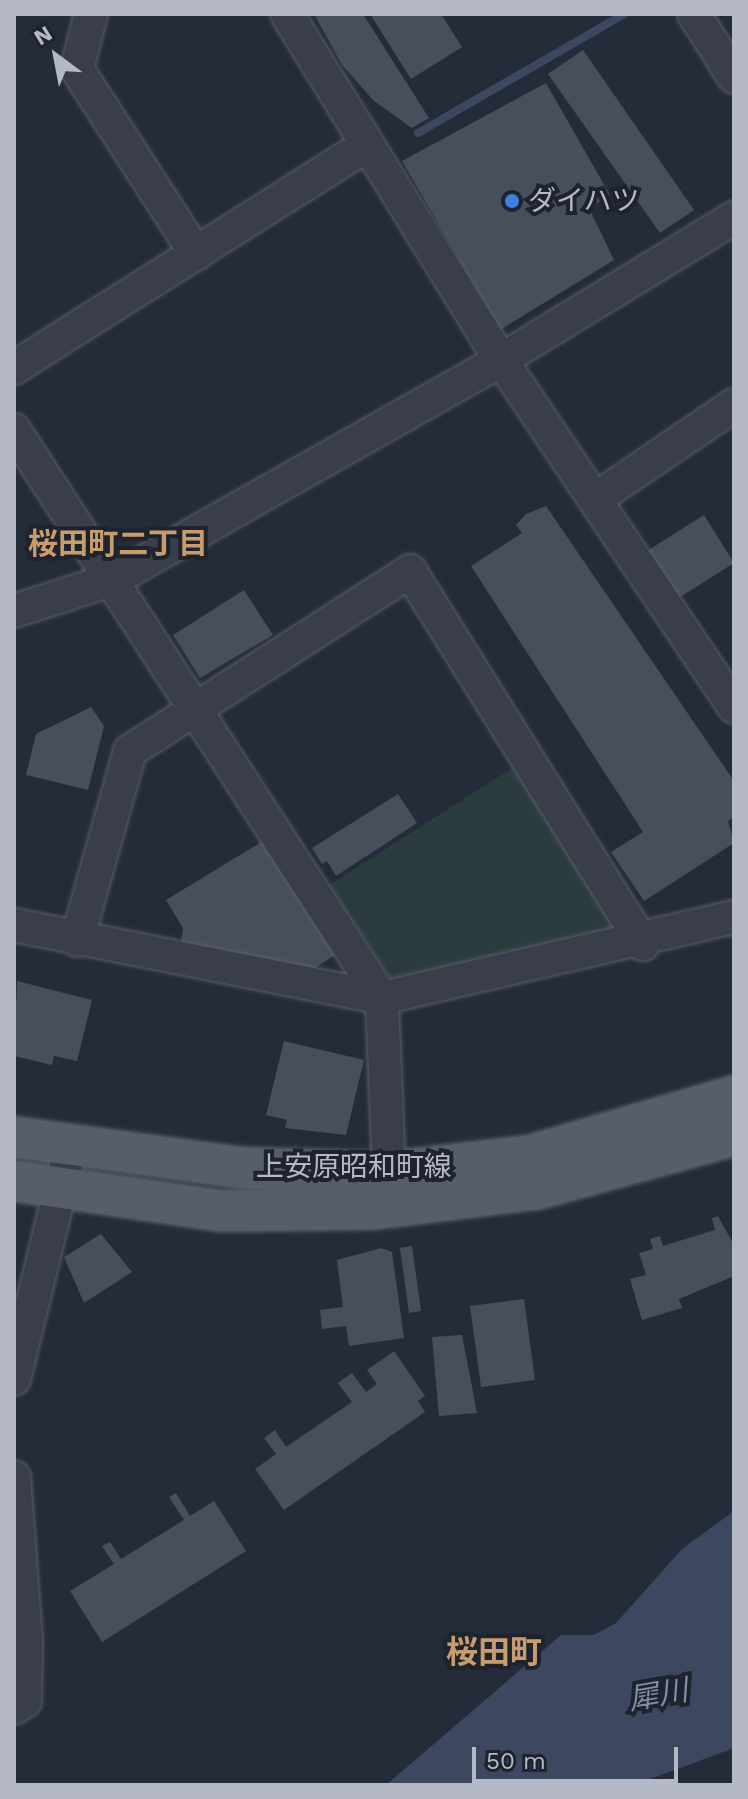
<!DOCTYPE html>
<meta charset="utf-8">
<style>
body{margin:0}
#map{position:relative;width:748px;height:1799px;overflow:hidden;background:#252c39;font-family:"Work Sans","Noto Sans JP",sans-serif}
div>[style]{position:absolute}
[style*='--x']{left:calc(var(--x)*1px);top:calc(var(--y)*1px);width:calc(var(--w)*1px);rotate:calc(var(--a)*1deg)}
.green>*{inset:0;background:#2b3c3e}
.water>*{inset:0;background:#3d4860}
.stream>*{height:8px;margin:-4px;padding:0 4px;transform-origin:4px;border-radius:4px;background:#3d4860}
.building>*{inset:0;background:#474f5d}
.roads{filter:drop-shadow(0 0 2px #575c67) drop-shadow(0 0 2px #575c67)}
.minor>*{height:32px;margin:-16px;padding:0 16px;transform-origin:16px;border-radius:16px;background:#393e4a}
.major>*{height:40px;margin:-20px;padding:0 20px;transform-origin:20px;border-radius:20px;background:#575d69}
.dots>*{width:22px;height:22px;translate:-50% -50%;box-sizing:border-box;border:4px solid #1e232e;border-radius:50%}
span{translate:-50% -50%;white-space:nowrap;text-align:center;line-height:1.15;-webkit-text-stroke:8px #1e232e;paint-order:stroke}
.poi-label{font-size:28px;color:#b4b9c5}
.left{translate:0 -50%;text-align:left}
.street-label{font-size:28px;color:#b4b9c5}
.neighbourhood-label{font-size:30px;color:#c89d6d;font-weight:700}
.water-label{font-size:30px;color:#7f8eaa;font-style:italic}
.quarter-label{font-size:32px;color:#c89d6d;font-weight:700}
.frame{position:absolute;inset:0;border:16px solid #b4b9c5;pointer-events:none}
.north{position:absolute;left:16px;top:16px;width:80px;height:80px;-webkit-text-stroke:6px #1e232e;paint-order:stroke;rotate:328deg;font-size:22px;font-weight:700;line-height:32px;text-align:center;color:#b4b9c5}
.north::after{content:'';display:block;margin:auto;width:28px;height:36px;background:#b4b9c5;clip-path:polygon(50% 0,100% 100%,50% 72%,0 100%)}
.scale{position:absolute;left:472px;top:1747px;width:206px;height:36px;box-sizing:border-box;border:4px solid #b4b9c5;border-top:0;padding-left:10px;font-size:24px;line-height:28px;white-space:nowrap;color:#b4b9c5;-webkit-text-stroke:6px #1e232e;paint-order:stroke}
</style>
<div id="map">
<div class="green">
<div style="clip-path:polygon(514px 767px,613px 924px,607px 937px,401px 981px,388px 975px,329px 885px)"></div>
</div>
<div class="water">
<div style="clip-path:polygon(734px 1511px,734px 1748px,634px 1785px,386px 1785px,561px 1635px,594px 1635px,616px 1623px,682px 1549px)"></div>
</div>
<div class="stream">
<div style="--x:418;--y:133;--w:238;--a:-30"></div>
</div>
<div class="building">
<div style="clip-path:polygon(314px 14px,363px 14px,429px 118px,412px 128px,374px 101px,342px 65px)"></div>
<div style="clip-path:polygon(370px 14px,441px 14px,462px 47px,411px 79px)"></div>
<div style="clip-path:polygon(583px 50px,694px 210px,660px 233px,548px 74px)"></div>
<div style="clip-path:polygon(546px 83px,610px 195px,589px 208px,614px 260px,500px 330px,402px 161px)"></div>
<div style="clip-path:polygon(546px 506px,734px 781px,734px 817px,728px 821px,734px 843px,644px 901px,611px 852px,643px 832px,471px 566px,522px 533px,516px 525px,526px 514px)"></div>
<div style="clip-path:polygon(704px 515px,734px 563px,669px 604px,660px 590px,670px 583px,665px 574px,654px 581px,639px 556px)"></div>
<div style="clip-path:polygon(244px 590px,273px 635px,200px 678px,173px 635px)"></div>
<div style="clip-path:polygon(91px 707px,104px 726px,88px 790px,26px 775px,36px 734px)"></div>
<div style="clip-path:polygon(398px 794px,417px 823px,336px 876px,327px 861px,322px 864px,312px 848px)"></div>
<div style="clip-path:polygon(263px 841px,338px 953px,313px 969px,181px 942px,183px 928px,166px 900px)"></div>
<div style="clip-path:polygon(17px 981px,92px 1000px,77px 1061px,54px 1056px,52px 1065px,14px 1056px)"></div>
<div style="clip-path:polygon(284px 1041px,364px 1060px,346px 1135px,285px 1128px,287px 1120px,266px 1115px)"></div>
<div style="clip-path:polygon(718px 1216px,734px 1245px,734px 1276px,679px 1299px,682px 1308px,642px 1320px,630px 1279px,646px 1275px,639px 1253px,653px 1249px,650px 1239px,660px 1236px,663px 1246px,715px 1230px,712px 1218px)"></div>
<div style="clip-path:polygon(101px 1234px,132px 1272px,84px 1303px,64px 1257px)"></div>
<div style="clip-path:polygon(412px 1246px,421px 1311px,409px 1313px,400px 1248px)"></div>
<div style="clip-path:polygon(381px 1248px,392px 1252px,404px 1338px,349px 1346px,346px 1326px,322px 1329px,320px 1310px,343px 1307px,337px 1260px)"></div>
<div style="clip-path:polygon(524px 1299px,535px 1380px,481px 1387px,470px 1306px)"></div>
<div style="clip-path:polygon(462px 1335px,477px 1413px,439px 1416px,432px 1337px)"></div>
<div style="clip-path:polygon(394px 1351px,425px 1396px,418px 1401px,425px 1412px,284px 1510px,255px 1469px,276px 1454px,264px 1438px,275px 1430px,286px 1447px,352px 1402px,338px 1383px,352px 1373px,366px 1392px,377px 1384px,367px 1370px)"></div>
<div style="clip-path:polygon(176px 1493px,190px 1516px,214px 1501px,246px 1551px,102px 1642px,70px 1591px,114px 1564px,102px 1546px,110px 1542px,121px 1559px,184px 1520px,169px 1497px)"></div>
</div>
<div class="roads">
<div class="minor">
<div style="--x:91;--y:14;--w:57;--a:104.3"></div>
<div style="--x:77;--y:69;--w:220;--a:57.2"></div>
<div style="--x:287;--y:14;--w:407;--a:58.3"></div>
<div style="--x:501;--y:360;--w:273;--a:-31.4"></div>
<div style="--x:694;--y:14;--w:75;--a:57.6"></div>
<div style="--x:14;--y:368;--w:418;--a:-32.3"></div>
<div style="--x:14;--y:430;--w:677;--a:57.06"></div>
<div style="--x:382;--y:998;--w:198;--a:87.7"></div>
<div style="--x:597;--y:498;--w:166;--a:-34.2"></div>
<div style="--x:14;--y:611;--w:105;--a:-17.7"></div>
<div style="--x:114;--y:579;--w:445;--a:-29.5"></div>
<div style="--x:501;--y:360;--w:418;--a:56.1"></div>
<div style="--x:14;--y:925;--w:375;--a:11.2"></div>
<div style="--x:382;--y:998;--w:361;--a:-13"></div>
<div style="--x:77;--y:940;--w:196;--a:-74.3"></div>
<div style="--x:130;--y:751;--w:333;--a:-32.7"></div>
<div style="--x:410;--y:571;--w:440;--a:58"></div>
<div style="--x:14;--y:1379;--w:236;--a:-76.3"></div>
<div style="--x:14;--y:1477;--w:164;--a:85.8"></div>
<div style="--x:26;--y:1641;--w:60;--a:91"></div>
<div style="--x:25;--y:1701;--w:13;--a:148"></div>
</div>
<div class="major">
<div style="--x:14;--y:1137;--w:232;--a:7.7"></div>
<div style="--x:244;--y:1168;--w:144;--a:1.6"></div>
<div style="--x:388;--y:1172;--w:142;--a:-6.5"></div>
<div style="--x:529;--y:1156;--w:214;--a:-16.3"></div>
<div style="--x:14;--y:1181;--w:211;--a:8.2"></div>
<div style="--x:223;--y:1211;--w:150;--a:-0.8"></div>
<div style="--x:373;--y:1209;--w:165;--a:-7"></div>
<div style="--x:537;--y:1189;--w:204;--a:-15.3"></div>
</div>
</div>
<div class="dots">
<div style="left:512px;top:201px;background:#3f7fe0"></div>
</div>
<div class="poi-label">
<span class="left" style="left:528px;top:201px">ダイハツ</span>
</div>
<div class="street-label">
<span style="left:354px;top:1167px">上安原昭和町線</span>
</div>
<div class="neighbourhood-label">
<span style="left:118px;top:544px">桜田町二丁目</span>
</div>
<div class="water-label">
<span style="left:658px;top:1695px;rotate:-10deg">犀川</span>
</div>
<div class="quarter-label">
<span style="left:494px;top:1652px">桜田町</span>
</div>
<div class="frame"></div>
<div class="north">N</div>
<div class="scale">50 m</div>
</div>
